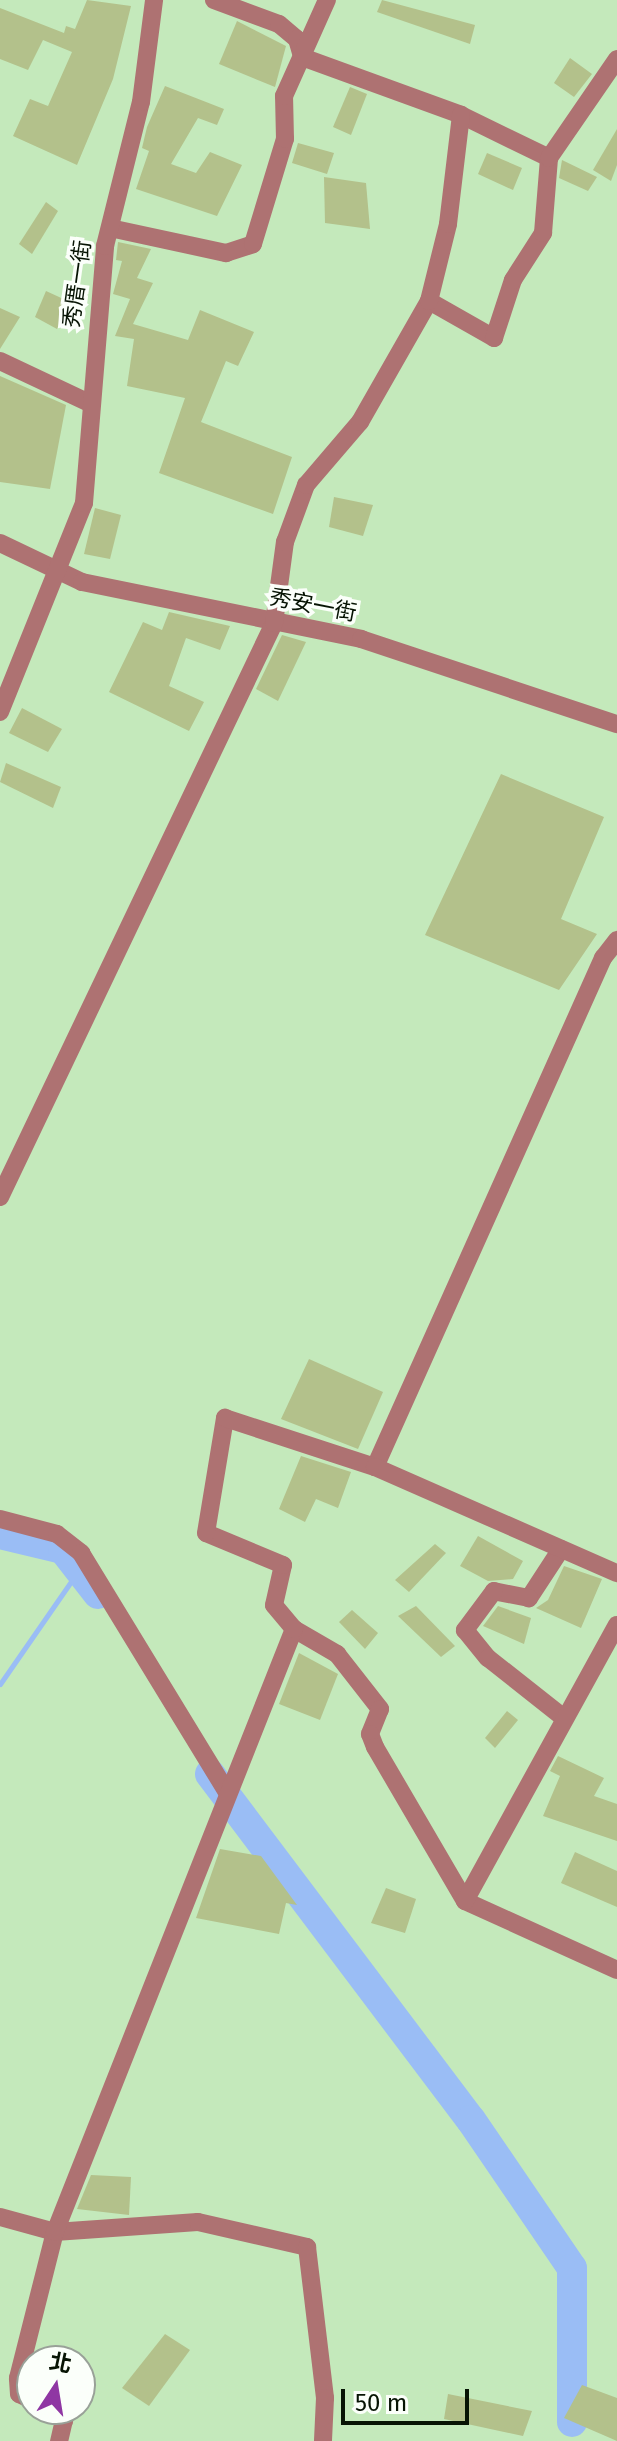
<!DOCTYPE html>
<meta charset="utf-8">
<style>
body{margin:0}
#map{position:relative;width:617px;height:2441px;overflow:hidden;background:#c4e9bb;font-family:"Fira Sans","Noto Sans TC",sans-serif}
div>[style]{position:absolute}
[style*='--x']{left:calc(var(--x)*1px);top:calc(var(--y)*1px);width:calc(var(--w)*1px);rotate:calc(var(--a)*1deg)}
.stream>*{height:5px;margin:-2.5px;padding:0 2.5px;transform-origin:2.5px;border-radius:2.5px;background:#9abdf5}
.river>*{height:30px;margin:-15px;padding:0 15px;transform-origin:15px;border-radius:15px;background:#9abdf5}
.building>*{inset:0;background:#b3c18b}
.minor>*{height:18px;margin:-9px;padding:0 9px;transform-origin:9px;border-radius:9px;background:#ae7272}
span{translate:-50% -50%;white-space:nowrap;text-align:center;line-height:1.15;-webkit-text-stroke:7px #fbfffa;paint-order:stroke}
.street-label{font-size:22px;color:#071404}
.north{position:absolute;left:16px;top:2345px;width:80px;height:80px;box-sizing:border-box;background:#fbfffa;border:2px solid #99a198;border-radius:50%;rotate:12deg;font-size:22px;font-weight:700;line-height:32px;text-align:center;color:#071404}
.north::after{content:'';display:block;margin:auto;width:28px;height:36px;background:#8f37a3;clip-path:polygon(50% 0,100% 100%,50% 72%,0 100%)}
.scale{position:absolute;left:341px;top:2389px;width:128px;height:36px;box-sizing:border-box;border:4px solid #071404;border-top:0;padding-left:10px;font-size:24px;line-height:28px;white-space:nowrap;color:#071404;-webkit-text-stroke:6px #fbfffa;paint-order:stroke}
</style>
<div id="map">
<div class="stream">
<div style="--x:0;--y:1684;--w:142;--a:-55.3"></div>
</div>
<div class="river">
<div style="--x:0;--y:1534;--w:65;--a:13.4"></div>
<div style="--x:63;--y:1549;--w:57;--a:52.1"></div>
<div style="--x:210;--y:1774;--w:433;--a:53"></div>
<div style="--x:471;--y:2120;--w:179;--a:55.7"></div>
<div style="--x:572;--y:2268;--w:154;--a:90"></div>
</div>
<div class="building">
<div style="clip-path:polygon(87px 0,131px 6px,113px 79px,77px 165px,13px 136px,30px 99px,48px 106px,72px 52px,43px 40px,28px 70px,0 59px,0 8px,64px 33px,66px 26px,75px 29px)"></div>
<div style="clip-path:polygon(382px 0,475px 25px,470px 44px,377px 12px)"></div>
<div style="clip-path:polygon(237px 21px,286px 46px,275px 87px,219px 64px)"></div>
<div style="clip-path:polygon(570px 58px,592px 74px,574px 97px,554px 83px)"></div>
<div style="clip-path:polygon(165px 86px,224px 109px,217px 125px,198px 118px,171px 164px,196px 173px,210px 152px,242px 165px,217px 216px,136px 189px,149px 151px,142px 148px,147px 127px)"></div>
<div style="clip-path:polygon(350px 87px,367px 94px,351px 135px,333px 127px)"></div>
<div style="clip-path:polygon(617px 129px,617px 165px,611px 181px,593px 170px)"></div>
<div style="clip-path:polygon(298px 143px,334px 153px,327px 174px,292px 163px)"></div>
<div style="clip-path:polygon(487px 153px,522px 168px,513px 190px,478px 174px)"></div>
<div style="clip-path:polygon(562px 160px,597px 177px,588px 191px,559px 178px)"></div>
<div style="clip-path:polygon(324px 177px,366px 183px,370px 229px,325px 223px)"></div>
<div style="clip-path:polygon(46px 202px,58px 211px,32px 254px,19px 244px)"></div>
<div style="clip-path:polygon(118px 242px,151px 249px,137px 278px,153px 283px,133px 324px,188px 340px,200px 310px,254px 332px,238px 366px,226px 361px,201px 422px,292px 457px,273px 514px,159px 473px,185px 398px,127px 386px,134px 339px,115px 336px,130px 299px,113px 294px,122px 261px,116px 260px)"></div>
<div style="clip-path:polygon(46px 291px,70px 302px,57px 329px,35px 317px)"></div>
<div style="clip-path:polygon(0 308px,20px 317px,0 349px)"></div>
<div style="clip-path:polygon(0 376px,66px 405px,50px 489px,0 482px)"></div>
<div style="clip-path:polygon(334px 497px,373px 505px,363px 536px,329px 527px)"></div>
<div style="clip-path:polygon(95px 508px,121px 515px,110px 559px,84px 554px)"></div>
<div style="clip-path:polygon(169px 612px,230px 626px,220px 650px,186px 638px,169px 686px,204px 702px,189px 731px,109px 692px,143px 622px,162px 630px)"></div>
<div style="clip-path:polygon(282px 635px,306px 642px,278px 701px,256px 689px)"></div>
<div style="clip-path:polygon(22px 708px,62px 729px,48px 752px,9px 733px)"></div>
<div style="clip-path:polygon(6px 763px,61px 787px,53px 808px,0 782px)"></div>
<div style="clip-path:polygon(501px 774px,604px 817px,561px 919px,597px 934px,559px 990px,425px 935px)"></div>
<div style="clip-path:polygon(309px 1359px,383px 1392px,358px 1449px,281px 1419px)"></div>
<div style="clip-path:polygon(301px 1456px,351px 1472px,338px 1508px,316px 1499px,305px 1522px,279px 1509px)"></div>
<div style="clip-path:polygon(478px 1536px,523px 1561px,513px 1579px,488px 1581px,460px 1566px)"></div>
<div style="clip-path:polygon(435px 1544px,446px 1553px,409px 1592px,395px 1580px)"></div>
<div style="clip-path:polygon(564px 1566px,602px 1579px,581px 1628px,536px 1608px,548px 1600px)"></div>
<div style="clip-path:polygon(416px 1606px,455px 1646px,441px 1657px,398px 1616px)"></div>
<div style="clip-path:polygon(498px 1606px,531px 1618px,524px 1644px,483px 1626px)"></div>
<div style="clip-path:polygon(352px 1610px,378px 1633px,365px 1649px,339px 1622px)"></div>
<div style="clip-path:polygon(299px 1653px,338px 1674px,320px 1720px,279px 1704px)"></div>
<div style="clip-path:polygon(507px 1711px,518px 1720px,495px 1748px,485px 1738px)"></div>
<div style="clip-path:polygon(558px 1756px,604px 1778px,594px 1796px,617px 1804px,617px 1841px,543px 1816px,560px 1776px,550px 1771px)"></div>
<div style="clip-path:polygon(220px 1849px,261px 1856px,297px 1905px,286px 1903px,279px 1934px,196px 1918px)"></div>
<div style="clip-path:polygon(575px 1852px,617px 1871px,617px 1907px,561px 1883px)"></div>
<div style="clip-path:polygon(386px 1888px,416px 1899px,405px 1933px,371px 1923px)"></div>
<div style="clip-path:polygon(91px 2175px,131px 2177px,129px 2215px,77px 2209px)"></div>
<div style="clip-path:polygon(165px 2334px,190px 2350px,149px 2406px,122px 2388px)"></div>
<div style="clip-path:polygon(582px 2385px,617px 2398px,617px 2441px,564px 2418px)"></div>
<div style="clip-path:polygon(448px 2394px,532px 2411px,523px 2436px,444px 2419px)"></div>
</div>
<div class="minor">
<div style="--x:214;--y:0;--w:69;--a:20.3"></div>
<div style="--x:279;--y:24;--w:23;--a:40"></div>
<div style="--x:297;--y:39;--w:19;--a:74"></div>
<div style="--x:302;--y:57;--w:169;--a:20"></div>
<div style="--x:461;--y:115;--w:98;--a:26"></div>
<div style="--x:110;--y:228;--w:119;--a:12.2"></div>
<div style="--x:226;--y:253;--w:28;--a:-18"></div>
<div style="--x:253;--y:244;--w:110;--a:-73.1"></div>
<div style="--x:285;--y:139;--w:43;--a:-91.3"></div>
<div style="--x:284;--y:96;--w:105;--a:-65.9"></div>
<div style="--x:429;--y:301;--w:75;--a:29.6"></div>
<div style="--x:494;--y:338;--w:61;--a:-71.9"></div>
<div style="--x:513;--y:280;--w:56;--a:-57.4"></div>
<div style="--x:543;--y:233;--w:75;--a:-85.4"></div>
<div style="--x:549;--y:158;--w:120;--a:-55.5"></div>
<div style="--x:0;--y:361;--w:96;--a:25.2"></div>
<div style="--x:0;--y:543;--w:91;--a:25.4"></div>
<div style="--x:82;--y:582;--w:285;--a:11.5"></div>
<div style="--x:361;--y:639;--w:270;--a:18.4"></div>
<div style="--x:0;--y:712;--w:225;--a:-68.1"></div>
<div style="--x:84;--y:503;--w:258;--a:-85.3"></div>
<div style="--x:105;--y:246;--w:148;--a:-76"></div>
<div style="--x:141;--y:102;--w:103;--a:-82.7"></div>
<div style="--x:0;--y:1197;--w:636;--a:-64.48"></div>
<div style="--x:274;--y:623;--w:82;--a:-82.3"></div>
<div style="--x:285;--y:542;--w:61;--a:-69.8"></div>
<div style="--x:306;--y:485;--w:83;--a:-49.4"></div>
<div style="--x:360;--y:422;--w:139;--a:-60.3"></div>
<div style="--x:429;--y:301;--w:79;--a:-76.1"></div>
<div style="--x:448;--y:224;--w:110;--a:-83.2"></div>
<div style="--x:375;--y:1467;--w:558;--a:-65.87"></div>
<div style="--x:603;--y:958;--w:23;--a:-52"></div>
<div style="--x:0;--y:1519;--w:59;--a:14.7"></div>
<div style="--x:57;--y:1534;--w:31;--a:38"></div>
<div style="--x:81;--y:1553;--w:280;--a:58.6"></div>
<div style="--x:561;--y:1549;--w:59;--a:123.1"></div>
<div style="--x:529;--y:1598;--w:36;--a:-169"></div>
<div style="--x:494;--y:1591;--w:49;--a:126.6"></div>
<div style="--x:465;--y:1630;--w:36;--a:51"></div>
<div style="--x:488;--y:1658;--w:97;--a:38.3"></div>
<div style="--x:294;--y:1629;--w:50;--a:30.2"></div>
<div style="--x:337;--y:1654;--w:70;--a:52"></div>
<div style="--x:380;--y:1709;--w:27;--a:112"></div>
<div style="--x:370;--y:1734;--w:14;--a:69"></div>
<div style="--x:375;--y:1747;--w:178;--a:59.7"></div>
<div style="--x:465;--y:1901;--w:167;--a:24.4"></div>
<div style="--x:465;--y:1901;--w:315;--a:-61.2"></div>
<div style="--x:0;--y:2217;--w:57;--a:15.3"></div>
<div style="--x:55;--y:2232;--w:143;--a:-4"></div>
<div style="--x:198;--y:2222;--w:112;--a:12.9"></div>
<div style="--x:307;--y:2247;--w:152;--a:83.2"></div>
<div style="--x:325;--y:2398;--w:43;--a:92.7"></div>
<div style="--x:32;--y:2400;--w:14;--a:-155"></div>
<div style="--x:19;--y:2394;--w:16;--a:-94"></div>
<div style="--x:18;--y:2378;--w:151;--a:-75.8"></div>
<div style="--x:55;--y:2232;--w:649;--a:-68.38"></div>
<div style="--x:294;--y:1629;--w:31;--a:-130"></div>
<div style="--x:274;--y:1605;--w:41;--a:-77.3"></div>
<div style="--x:283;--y:1565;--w:83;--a:-157.4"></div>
<div style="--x:206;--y:1533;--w:117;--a:-80.6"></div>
<div style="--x:225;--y:1418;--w:158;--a:18.1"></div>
<div style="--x:375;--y:1467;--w:264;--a:23.7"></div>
<div style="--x:53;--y:2409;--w:16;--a:45"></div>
<div style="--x:64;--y:2420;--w:22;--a:103"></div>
</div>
<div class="street-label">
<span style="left:77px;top:284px;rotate:-82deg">秀厝一街</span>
<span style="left:313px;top:605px;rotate:11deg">秀安一街</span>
</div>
<div class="north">北</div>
<div class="scale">50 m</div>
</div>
